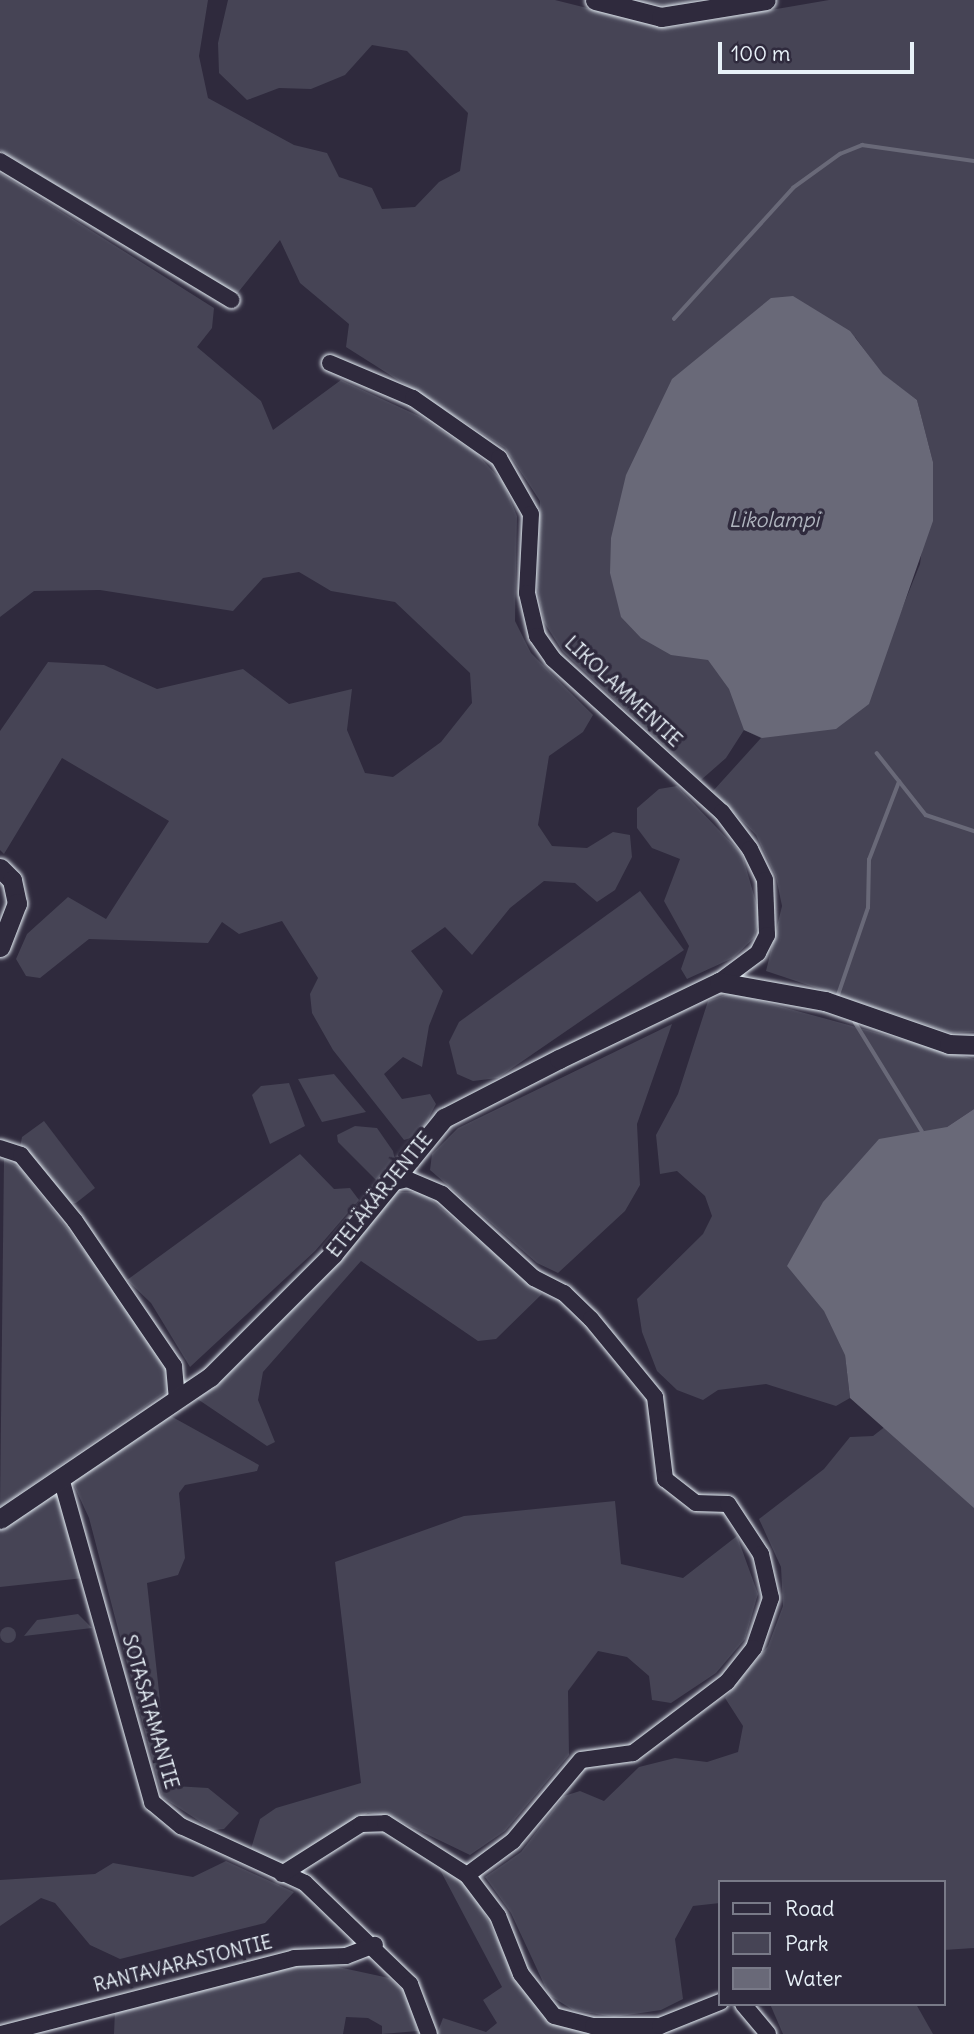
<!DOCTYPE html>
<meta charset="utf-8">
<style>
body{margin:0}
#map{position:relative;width:974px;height:2034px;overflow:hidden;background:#2f2a3d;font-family:Delius,sans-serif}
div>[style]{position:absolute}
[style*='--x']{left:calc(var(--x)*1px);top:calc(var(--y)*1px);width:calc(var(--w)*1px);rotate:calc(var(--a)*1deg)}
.green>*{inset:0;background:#464455}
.round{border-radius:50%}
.water>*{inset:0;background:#696978}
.stream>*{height:3.5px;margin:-1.75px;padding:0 1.75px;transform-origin:1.75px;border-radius:1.75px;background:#696978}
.roads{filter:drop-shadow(0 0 2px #e8f1f8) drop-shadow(0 0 2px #e8f1f8)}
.minor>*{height:16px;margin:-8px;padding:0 8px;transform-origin:8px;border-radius:8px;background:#2f2a3d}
.tertiary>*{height:19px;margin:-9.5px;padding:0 9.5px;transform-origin:9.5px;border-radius:9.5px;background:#2f2a3d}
span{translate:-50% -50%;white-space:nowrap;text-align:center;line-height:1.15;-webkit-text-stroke:7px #2f2a3d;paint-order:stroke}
.street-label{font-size:19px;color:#e8f1f8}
.water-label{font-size:21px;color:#afb4be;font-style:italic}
.legend{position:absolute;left:718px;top:1880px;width:228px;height:126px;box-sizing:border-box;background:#2f2a3d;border:2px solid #797a88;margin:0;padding:9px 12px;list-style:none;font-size:21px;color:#e8f1f8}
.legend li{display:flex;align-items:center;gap:14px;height:35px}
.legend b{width:35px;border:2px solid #797a88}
.scale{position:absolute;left:718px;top:42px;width:196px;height:32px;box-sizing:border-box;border:4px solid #e8f1f8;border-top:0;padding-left:9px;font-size:21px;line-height:24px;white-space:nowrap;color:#e8f1f8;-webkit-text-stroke:5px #2f2a3d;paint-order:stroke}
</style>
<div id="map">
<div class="green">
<div style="clip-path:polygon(evenodd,0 0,208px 0,199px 56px,208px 98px,294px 145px,327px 153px,339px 177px,372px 188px,382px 209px,415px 207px,439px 182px,460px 171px,468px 113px,407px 51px,372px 45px,345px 75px,311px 89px,279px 88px,247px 100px,219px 73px,218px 43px,228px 0,555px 0,667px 28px,829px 0,974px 0,974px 1032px,951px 1033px,766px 971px,782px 906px,776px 877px,756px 835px,713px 791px,761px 738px,744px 730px,726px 758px,701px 780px,563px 652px,544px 622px,537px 588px,540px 501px,505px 448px,346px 347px,349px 324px,300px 283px,280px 240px,236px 295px,0 150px,0 0,855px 337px,883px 375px,917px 400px,933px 462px,920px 564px,889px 641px,855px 337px)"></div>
<div style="clip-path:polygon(629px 0,698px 0,668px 6px)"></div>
<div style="clip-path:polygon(0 173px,214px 308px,212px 328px,197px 347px,261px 401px,273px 430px,341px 380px,419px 416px,476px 453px,503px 482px,517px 516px,515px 621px,531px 653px,593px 715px,583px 732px,549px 756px,538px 825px,552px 846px,587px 848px,613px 832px,630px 835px,632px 857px,615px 890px,597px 902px,575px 883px,544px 881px,510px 908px,472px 955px,445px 927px,411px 951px,443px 991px,429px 1026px,422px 1067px,403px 1057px,384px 1074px,402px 1099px,430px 1094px,436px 1104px,420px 1135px,404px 1140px,333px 1050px,312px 1013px,310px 994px,318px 978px,282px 921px,239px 934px,222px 922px,208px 943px,89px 939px,40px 978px,26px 976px,16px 959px,27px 934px,68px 897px,106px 919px,169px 821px,62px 758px,4px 854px,0 850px,0 731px,48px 662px,104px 665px,157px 689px,243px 669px,289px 704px,352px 689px,347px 730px,365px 773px,393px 777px,441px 742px,472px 703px,470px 673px,395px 602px,331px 591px,299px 572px,263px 578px,233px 611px,100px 590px,34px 591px,0 617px)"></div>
<div style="clip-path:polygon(677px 786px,742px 854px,760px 916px,754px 938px,733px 958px,687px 979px,681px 969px,689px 946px,664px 901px,680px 859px,652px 848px,637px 828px,637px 808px,659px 789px)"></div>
<div style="clip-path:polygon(640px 891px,684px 950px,498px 1078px,473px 1081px,457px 1074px,449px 1042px,459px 1022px)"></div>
<div style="clip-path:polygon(731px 993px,974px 1059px,974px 1109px,947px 1127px,845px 1355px,850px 1398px,836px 1406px,766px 1384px,718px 1390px,703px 1400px,677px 1390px,657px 1371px,642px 1332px,637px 1299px,703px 1234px,712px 1216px,705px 1196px,677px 1171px,660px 1174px,656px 1135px,678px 1094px,708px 1001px)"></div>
<div style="clip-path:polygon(672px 1024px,637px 1124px,640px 1185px,625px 1211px,558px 1273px,537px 1263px,430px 1170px,432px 1154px,458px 1128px)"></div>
<div style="clip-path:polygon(334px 1074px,366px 1112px,322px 1122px,298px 1079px)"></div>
<div style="clip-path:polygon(289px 1083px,305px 1126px,270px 1144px,252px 1095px,261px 1086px)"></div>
<div style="clip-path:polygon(44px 1121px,95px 1188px,76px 1203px,70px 1204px,20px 1148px,22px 1137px)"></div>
<div style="clip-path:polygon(355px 1126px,377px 1128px,393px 1151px,395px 1160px,376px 1180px,338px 1142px,337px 1135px)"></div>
<div style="clip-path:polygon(300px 1154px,334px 1189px,350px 1188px,359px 1200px,315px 1251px,190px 1367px,151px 1303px,127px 1280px)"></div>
<div style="clip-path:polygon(4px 1159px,20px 1168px,94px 1263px,166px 1366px,169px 1390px,0 1507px)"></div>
<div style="clip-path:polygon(394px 1192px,422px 1192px,542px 1294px,496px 1339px,478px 1341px,361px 1261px,263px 1372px,258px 1400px,275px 1442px,267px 1446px,196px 1398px,214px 1388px,342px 1259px)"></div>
<div style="clip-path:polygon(167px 1414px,259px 1465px,257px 1471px,185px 1485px,179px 1493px,185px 1558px,178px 1575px,147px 1583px,168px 1773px,174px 1786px,208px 1788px,239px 1813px,224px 1829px,213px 1830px,162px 1797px,89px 1518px,72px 1481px)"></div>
<div style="clip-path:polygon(891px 1422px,974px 1479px,974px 1948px,944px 1950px,944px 1882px,720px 1882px,720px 1903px,693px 1906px,675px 1939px,683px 1999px,661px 2010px,614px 2017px,573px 2010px,549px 1995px,511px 1913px,485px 1877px,521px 1852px,564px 1796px,580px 1791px,604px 1801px,639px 1767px,675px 1758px,707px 1762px,738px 1752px,743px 1726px,725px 1698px,768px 1646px,783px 1606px,781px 1567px,759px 1519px,824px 1469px,850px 1437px,873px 1436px)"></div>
<div style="clip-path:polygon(50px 1494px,60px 1497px,84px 1578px,0 1587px,0 1527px)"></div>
<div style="clip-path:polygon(615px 1501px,621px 1564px,683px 1578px,737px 1536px,758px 1594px,745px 1639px,716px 1673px,671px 1703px,652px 1700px,649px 1676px,627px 1657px,598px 1651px,568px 1691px,569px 1755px,505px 1831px,470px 1855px,391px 1817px,368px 1813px,295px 1860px,276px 1863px,250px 1852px,260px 1819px,276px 1808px,361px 1783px,335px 1562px,464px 1516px)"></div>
<div style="clip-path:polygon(78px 1614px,92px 1628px,24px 1636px,37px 1620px)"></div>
<div class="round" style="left:0;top:1627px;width:16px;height:16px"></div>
<div style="clip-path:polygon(226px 1861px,294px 1892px,265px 1923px,120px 1959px,90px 1945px,55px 1903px,41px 1898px,0 1926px,0 1880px,95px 1874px,113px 1863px,193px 1877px)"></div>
<div style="clip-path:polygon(438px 1866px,470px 1885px,520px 1984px,553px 2023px,606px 2034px,437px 2034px,443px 2018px,486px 2032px,497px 2023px,483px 2000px,502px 1987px)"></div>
<div style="clip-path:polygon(315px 1962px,389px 1978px,405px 1992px,418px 2031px,382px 2034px,382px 2026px,368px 2018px,346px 2017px,343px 2034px,114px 2034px,115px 2010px)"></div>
<div style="clip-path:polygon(770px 2004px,916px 2004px,933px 2034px,783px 2034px)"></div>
</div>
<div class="water">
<div style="clip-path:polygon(793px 296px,850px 331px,883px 374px,917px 400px,933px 462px,933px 521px,869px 704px,836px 729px,762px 738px,744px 730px,729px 689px,708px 660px,671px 655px,641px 638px,621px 617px,610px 573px,611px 538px,626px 475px,672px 379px,771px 298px)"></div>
<div style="clip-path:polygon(974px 1109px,974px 1508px,850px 1398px,845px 1355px,824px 1311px,787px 1266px,823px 1202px,879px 1139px,947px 1127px)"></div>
</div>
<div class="stream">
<div style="--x:674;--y:319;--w:177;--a:-47.7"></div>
<div style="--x:793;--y:188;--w:58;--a:-35.9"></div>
<div style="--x:840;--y:154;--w:24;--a:-22"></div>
<div style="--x:862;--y:145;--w:113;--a:8.1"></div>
<div style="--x:877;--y:753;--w:79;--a:51.7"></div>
<div style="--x:926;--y:815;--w:51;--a:18.4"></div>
<div style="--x:838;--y:995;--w:92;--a:-71"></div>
<div style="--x:868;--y:908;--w:48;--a:-88.8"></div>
<div style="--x:869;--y:860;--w:84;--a:-69"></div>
<div style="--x:855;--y:1022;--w:128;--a:58.4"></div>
</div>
<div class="roads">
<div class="minor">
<div style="--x:0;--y:161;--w:270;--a:31"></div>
<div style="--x:330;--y:363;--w:90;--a:22.9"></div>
<div style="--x:413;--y:398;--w:105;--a:34.9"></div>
<div style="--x:499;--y:458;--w:64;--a:60.3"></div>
<div style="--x:531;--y:514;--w:79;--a:92.9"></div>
<div style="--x:527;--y:593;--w:44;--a:76.9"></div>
<div style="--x:537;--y:636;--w:28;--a:55"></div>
<div style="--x:553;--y:659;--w:228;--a:42.2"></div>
<div style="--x:722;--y:812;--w:46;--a:52.9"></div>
<div style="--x:750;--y:849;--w:34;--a:64"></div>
<div style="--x:765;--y:880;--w:55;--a:87.9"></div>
<div style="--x:767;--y:935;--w:20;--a:117"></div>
<div style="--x:758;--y:953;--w:49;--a:143.4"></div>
<div style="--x:0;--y:1148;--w:22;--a:18"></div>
<div style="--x:21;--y:1155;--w:85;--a:50.7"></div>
<div style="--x:75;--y:1221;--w:176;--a:55.7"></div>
<div style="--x:174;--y:1366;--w:33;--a:85"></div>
<div style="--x:387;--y:1184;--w:21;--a:-14"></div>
<div style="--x:407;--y:1179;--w:38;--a:23"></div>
<div style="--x:442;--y:1194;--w:125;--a:42.4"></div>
<div style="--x:534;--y:1278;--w:34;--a:27"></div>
<div style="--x:564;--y:1293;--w:37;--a:44"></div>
<div style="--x:591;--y:1319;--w:101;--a:50.6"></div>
<div style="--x:655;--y:1397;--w:83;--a:83"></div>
<div style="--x:665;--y:1479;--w:39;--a:38"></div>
<div style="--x:696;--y:1503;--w:32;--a:2"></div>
<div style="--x:728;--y:1504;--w:60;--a:56.6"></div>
<div style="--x:761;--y:1554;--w:45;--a:77.2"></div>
<div style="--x:771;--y:1598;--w:53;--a:108.8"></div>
<div style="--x:754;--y:1648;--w:43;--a:128.5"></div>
<div style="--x:727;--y:1682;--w:118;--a:142.9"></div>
<div style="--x:633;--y:1753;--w:52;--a:172.3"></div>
<div style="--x:581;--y:1760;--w:106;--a:130"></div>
<div style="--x:513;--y:1841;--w:57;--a:143.5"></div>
<div style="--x:61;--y:1478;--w:337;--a:74.3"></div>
<div style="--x:152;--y:1802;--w:38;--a:40"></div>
<div style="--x:181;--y:1826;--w:136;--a:24.7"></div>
<div style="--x:305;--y:1883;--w:146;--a:43.9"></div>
<div style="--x:410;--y:1984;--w:53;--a:69.2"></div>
<div style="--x:282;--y:1874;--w:93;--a:-32.3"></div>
<div style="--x:361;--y:1824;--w:24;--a:-2"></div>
<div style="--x:385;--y:1823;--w:97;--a:32.4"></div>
<div style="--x:467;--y:1875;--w:51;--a:52.9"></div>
<div style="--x:498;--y:1916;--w:62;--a:68.4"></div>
<div style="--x:521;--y:1974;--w:53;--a:51.8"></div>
<div style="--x:554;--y:2016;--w:40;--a:14.4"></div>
<div style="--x:593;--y:2026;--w:67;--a:0"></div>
<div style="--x:660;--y:2026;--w:65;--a:-21.8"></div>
<div style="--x:743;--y:2004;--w:39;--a:50"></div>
<div style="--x:1;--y:2034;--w:303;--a:-14.5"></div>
<div style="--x:294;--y:1958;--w:52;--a:-2.2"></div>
<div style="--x:346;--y:1956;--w:31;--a:-21"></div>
</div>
<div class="tertiary">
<div style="--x:595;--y:0;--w:68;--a:14.4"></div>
<div style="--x:661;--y:17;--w:106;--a:-9.2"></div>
<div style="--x:0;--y:868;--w:17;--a:45"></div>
<div style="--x:12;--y:880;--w:24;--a:78"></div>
<div style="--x:17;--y:903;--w:47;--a:111.1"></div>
<div style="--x:0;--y:1519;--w:254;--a:-34.1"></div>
<div style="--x:210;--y:1377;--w:174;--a:-45"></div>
<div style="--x:333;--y:1254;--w:176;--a:-50.8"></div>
<div style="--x:444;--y:1118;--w:129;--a:-27.2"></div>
<div style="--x:559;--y:1059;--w:178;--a:-25.7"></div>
<div style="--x:719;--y:982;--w:108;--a:10.2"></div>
<div style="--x:825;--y:1001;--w:131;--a:19.1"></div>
<div style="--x:949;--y:1044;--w:25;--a:2"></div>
</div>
</div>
<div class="street-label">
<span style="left:623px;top:692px;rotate:43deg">LIKOLAMMENTIE</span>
<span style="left:380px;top:1195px;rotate:-51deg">ETELÄKÄRJENTIE</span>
<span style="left:150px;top:1712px;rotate:74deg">SOTASATAMANTIE</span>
<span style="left:183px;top:1964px;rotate:-14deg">RANTAVARASTONTIE</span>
</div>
<div class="water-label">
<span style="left:774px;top:520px">Likolampi</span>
</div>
<ul class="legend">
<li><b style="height:9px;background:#2f2a3d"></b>Road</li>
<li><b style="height:19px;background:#464455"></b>Park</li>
<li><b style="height:19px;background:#696978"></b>Water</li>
</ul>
<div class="scale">100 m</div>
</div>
